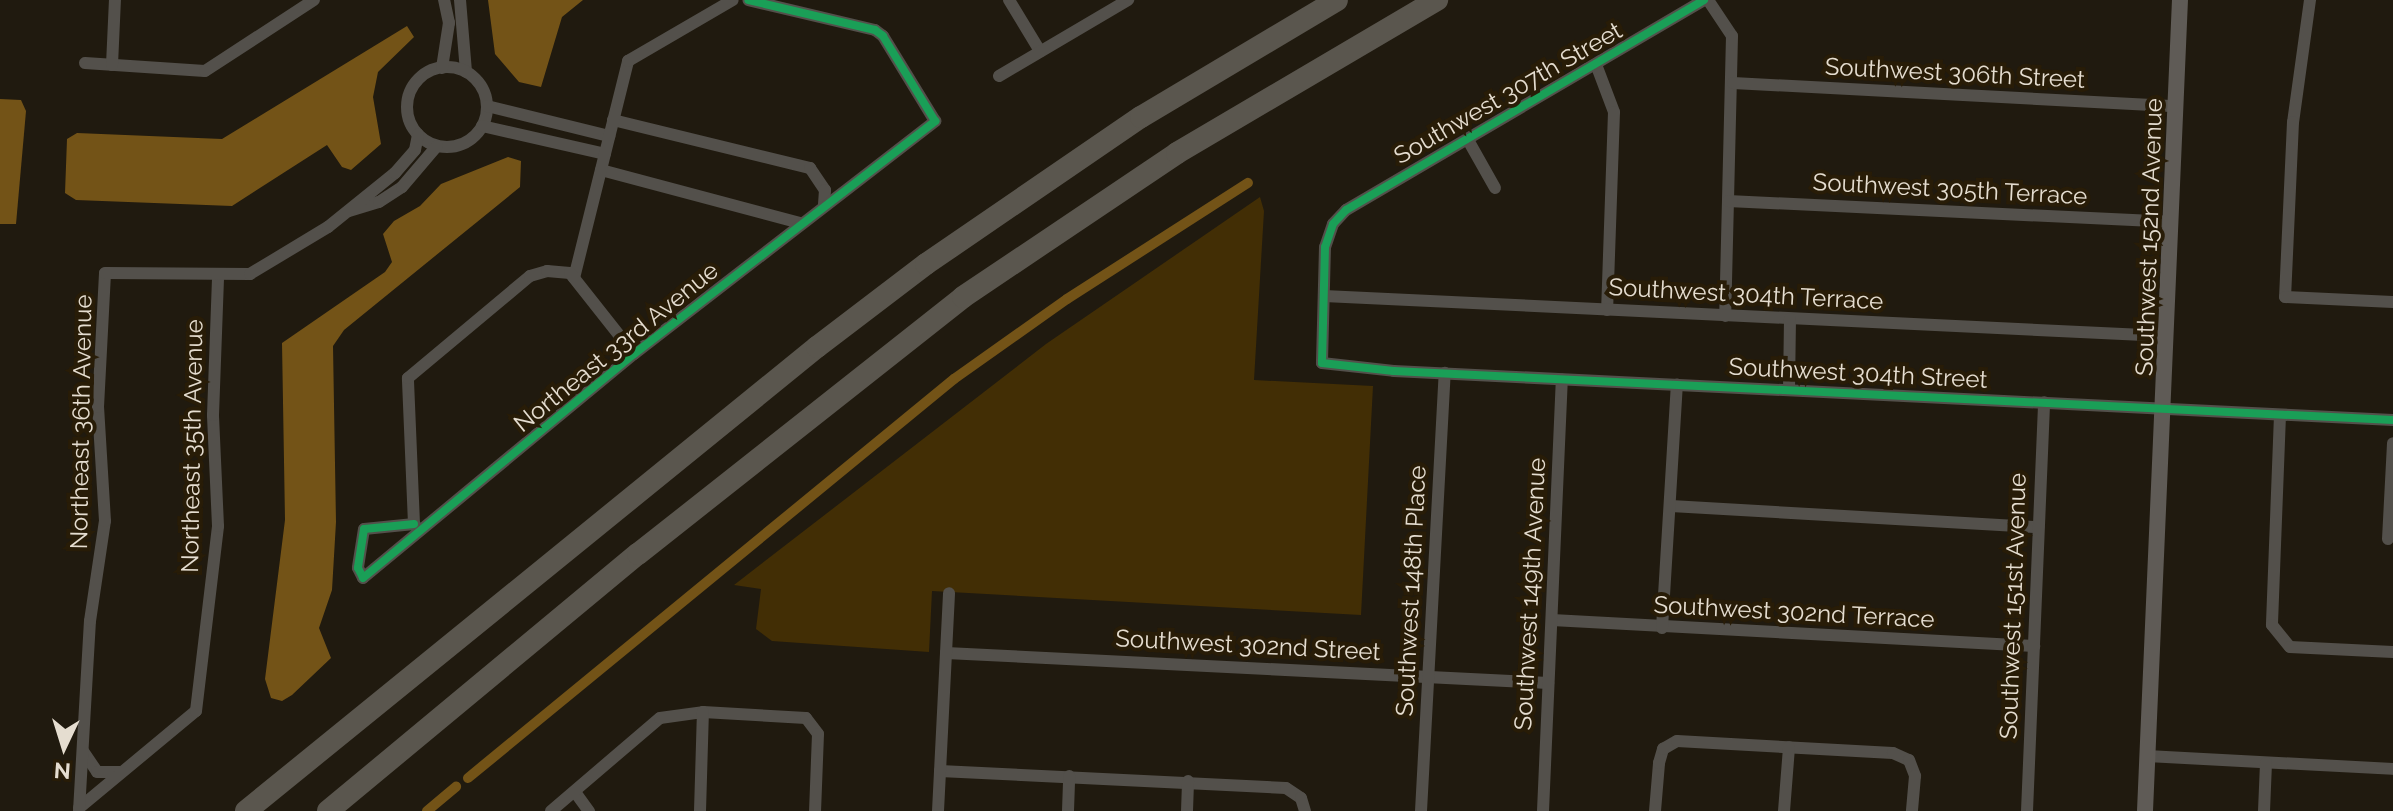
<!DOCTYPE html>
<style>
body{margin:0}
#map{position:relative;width:2393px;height:811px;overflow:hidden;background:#201a0f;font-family:Raleway,sans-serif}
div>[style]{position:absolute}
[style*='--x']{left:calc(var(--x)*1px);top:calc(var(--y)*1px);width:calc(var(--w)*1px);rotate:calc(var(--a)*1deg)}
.green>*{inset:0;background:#422e05}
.water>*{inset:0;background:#735317}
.canal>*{height:10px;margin:-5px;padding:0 5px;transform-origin:5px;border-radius:5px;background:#735317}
.street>*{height:12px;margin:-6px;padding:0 6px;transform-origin:6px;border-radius:6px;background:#53504b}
.street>.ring{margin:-6px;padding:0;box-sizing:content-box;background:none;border:12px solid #53504b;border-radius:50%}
.secondary>*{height:16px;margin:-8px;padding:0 8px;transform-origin:8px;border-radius:8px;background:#5f5b56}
.highway>*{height:22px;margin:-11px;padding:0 11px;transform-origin:11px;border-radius:11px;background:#5a564e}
.cycleway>*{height:8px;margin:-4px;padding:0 4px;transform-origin:4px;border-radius:4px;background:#1a9f57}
span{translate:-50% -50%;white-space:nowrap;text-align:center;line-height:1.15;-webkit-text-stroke:8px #281c07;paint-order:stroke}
.street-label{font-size:24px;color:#e5ddd0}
.north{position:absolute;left:24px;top:707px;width:80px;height:80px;-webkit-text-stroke:6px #281c07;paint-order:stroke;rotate:184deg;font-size:22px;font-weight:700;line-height:32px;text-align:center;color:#e5ddd0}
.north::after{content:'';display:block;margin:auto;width:28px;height:36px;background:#e5ddd0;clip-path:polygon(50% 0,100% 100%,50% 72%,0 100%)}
</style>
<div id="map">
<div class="green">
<div style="clip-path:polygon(1260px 197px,1264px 211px,1254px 380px,1373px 386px,1361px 615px,932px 591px,929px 652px,772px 641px,756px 629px,761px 589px,734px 585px,1046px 344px)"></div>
</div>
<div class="water">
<div style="clip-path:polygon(488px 0,583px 0,562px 17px,541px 87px,519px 82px,495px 54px)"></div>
<div style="clip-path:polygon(407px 26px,414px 37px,378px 72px,373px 97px,381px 144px,351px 170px,342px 167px,327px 145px,232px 206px,76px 200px,65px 193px,67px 139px,77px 133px,222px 139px)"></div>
<div style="clip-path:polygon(0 99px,21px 100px,26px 111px,16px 224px,0 224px)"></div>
<div style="clip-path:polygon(508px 157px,521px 161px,520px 187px,344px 330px,333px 346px,336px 522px,332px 590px,319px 628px,331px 658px,292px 695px,282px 701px,271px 698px,265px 679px,285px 520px,282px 343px,385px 272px,392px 262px,383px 234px,394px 221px,420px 206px,441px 184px)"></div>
</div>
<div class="canal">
<div style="--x:468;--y:778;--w:629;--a:-39.39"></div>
<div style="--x:954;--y:379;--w:138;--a:-35.3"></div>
<div style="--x:1067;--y:299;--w:215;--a:-32.7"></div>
<div style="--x:427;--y:811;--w:38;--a:-40"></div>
</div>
<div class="street">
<div style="--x:460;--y:0;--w:72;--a:85.2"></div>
<div style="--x:1009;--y:0;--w:60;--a:58.7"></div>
<div style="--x:1704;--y:0;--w:415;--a:149.6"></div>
<div style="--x:1346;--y:210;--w:19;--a:133"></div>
<div style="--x:1333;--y:224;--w:24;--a:109"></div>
<div style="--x:1325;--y:247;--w:116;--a:91.5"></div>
<div style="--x:1322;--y:363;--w:72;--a:6.3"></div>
<div style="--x:1394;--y:371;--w:1000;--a:2.81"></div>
<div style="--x:1708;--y:0;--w:43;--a:56.3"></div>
<div style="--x:1732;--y:36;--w:280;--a:91.4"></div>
<div style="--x:2310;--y:0;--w:123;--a:97.9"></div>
<div style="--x:2293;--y:122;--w:175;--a:92.6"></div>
<div style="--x:2285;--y:297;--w:108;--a:2.7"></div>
<div style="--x:85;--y:63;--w:120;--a:3.8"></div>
<div style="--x:205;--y:71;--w:130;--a:-33.1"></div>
<div style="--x:112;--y:65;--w:65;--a:-87.4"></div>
<div style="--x:1597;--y:67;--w:48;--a:69.3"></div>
<div style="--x:1614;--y:112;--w:198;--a:92"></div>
<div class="ring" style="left:407px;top:67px;width:68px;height:68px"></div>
<div style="--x:442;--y:68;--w:46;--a:-81.2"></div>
<div style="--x:449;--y:23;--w:24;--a:-102"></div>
<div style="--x:999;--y:76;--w:150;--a:-30.5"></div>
<div style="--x:1733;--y:83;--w:443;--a:3"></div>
<div style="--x:487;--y:106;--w:126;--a:13.8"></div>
<div style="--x:613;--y:120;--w:203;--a:13.7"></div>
<div style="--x:810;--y:168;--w:27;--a:56"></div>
<div style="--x:825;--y:190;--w:15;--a:94"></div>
<div style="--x:482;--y:126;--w:126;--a:12.8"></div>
<div style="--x:1468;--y:140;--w:55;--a:60.6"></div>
<div style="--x:601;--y:170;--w:206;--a:14.9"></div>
<div style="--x:1728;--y:201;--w:442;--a:2.7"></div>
<div style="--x:349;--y:211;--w:31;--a:-17"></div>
<div style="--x:379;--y:202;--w:27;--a:-33"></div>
<div style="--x:402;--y:187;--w:54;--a:-49.5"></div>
<div style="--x:574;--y:278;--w:224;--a:-76"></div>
<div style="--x:628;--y:61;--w:121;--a:-30.2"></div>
<div style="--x:1324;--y:296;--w:842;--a:2.72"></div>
<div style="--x:1789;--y:390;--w:71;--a:-89.2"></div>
<div style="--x:2280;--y:415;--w:210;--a:92.2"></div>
<div style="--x:2272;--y:625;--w:28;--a:51"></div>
<div style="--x:2290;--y:647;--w:103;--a:2.8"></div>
<div style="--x:1671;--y:506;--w:368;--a:3.3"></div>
<div style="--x:414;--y:524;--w:50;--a:174.3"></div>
<div style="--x:364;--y:529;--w:39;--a:99"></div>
<div style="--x:358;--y:568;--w:11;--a:63"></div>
<div style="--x:363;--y:578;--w:352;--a:-39.6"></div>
<div style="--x:634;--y:354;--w:381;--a:-37.7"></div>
<div style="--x:935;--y:121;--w:100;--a:-121.5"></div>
<div style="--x:883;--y:36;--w:10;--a:-143"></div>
<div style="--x:875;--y:30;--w:130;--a:-166.7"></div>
<div style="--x:418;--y:529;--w:6;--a:-129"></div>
<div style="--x:414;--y:524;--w:146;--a:-92.4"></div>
<div style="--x:408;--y:378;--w:159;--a:-39.9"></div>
<div style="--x:530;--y:276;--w:18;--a:-16"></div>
<div style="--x:547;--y:271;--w:23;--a:5"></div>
<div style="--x:570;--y:273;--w:103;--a:51.7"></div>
<div style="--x:2388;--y:539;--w:96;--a:-87"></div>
<div style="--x:1552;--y:620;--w:483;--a:3.1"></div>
<div style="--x:1662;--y:628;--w:244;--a:-86.5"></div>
<div style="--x:946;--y:653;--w:603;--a:2.85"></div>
<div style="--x:83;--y:751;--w:25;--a:56"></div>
<div style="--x:97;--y:772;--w:23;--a:0"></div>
<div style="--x:2147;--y:756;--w:246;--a:3"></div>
<div style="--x:940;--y:771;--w:346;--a:2.8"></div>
<div style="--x:1286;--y:788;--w:18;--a:34"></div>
<div style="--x:1301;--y:798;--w:14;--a:73"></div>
<div style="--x:575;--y:792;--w:24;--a:54"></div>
<div style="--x:79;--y:808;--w:152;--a:-39.7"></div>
<div style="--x:196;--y:711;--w:186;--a:-83.2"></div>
<div style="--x:218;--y:526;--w:111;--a:-92.6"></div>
<div style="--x:213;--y:415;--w:139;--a:-87.9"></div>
<div style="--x:79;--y:811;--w:190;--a:-86.7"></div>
<div style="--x:90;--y:621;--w:101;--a:-81.5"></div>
<div style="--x:105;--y:521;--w:114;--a:-93.5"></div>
<div style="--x:98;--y:407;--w:134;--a:-87"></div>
<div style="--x:105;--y:273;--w:145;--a:0.4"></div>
<div style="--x:250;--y:274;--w:91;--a:-31.1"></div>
<div style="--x:328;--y:227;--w:86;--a:-38.9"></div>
<div style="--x:395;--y:173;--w:30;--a:-49"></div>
<div style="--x:415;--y:150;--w:16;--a:-79"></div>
<div style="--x:551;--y:811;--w:143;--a:-40.5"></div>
<div style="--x:660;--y:718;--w:43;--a:-7.9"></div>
<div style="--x:703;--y:712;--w:103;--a:3.3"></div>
<div style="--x:806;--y:718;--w:20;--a:53"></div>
<div style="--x:818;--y:734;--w:77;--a:92.2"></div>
<div style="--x:700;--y:811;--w:99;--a:-88.3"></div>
<div style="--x:938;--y:811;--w:218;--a:-87.1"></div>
<div style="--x:1068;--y:811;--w:35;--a:-88"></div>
<div style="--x:1187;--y:811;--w:30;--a:-88"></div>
<div style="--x:1421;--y:811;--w:439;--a:-86.9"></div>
<div style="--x:1543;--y:811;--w:432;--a:-87.5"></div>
<div style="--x:1655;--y:811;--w:48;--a:-85.2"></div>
<div style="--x:1659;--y:763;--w:15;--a:-74"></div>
<div style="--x:1663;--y:749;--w:16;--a:-30"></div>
<div style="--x:1677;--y:741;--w:216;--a:3.2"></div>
<div style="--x:1893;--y:753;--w:17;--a:24"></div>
<div style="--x:1909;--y:760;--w:17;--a:69"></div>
<div style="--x:1915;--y:776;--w:35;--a:95"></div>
<div style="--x:1784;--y:811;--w:64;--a:-85.5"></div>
<div style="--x:2027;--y:811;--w:409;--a:-87.6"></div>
<div style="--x:2264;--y:811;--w:48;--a:-87.6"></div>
</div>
<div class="secondary">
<div style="--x:2145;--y:811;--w:812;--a:-87.53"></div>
</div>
<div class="highway">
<div style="--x:246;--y:811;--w:736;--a:-39.1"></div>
<div style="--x:817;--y:347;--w:137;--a:-37.3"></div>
<div style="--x:926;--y:264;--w:260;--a:-34.4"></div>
<div style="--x:1141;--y:117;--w:228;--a:-30.8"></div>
<div style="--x:328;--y:811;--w:403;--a:-39.7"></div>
<div style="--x:638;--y:554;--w:414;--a:-38.3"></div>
<div style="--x:963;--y:297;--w:258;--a:-33.9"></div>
<div style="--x:1177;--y:153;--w:302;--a:-30.5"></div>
</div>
<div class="cycleway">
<div style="--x:1704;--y:0;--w:415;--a:149.6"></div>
<div style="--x:1346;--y:210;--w:19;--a:133"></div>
<div style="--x:1333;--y:224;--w:24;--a:109"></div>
<div style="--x:1325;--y:247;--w:116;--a:91.5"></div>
<div style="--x:1322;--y:363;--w:72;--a:6.3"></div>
<div style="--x:1394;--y:371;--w:1000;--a:2.81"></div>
<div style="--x:414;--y:524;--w:50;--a:174.3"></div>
<div style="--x:364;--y:529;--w:39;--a:99"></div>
<div style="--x:358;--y:568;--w:11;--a:63"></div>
<div style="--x:363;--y:578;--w:352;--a:-39.6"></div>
<div style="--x:634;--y:354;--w:381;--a:-37.7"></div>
<div style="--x:935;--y:121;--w:100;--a:-121.5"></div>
<div style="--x:883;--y:36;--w:10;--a:-143"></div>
<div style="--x:875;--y:30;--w:130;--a:-166.7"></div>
</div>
<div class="street-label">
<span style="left:1955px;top:73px;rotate:3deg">Southwest 306th Street</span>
<span style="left:1508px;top:93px;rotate:-30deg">Southwest 307th Street</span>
<span style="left:1950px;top:189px;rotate:3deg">Southwest 305th Terrace</span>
<span style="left:2149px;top:237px;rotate:-88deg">Southwest 152nd Avenue</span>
<span style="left:1746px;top:294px;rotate:3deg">Southwest 304th Terrace</span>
<span style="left:616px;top:347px;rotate:-39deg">Northeast 33rd Avenue</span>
<span style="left:1858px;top:373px;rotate:3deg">Southwest 304th Street</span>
<span style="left:81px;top:422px;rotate:-89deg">Northeast 36th Avenue</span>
<span style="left:192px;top:446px;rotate:-89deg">Northeast 35th Avenue</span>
<span style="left:1411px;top:591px;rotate:-87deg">Southwest 148th Place</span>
<span style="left:1530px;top:594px;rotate:-87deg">Southwest 149th Avenue</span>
<span style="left:2013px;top:606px;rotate:-88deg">Southwest 151st Avenue</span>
<span style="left:1794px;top:612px;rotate:3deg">Southwest 302nd Terrace</span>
<span style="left:1248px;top:645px;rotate:3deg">Southwest 302nd Street</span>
</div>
<div class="north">N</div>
</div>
